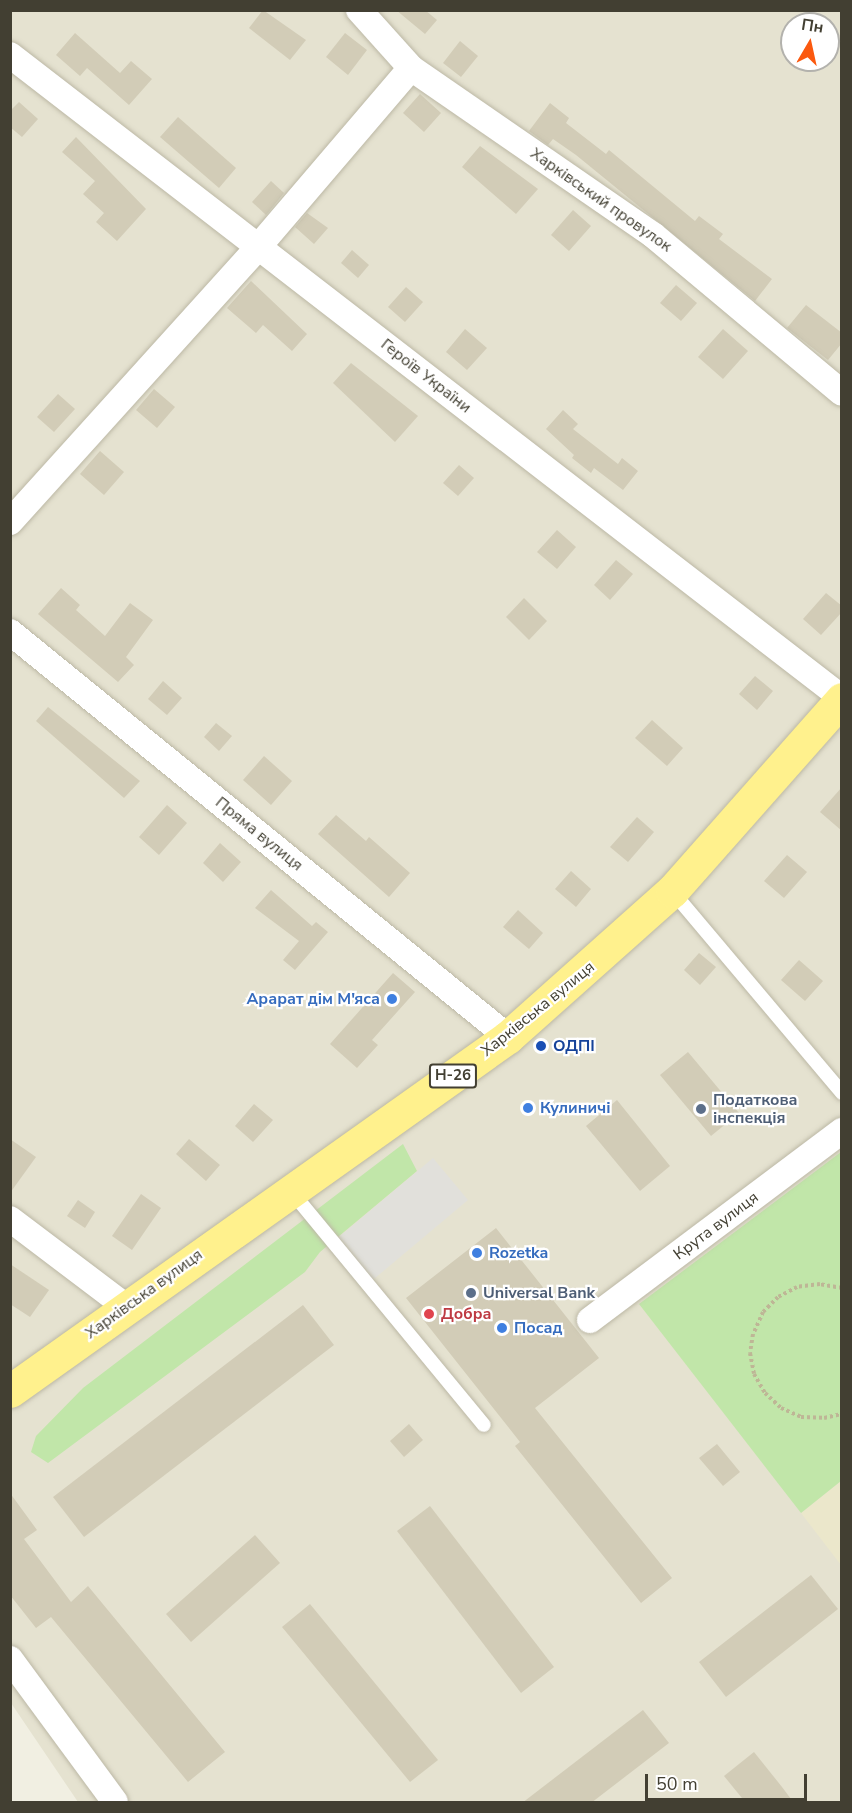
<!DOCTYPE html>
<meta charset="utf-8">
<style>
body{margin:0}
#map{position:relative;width:852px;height:1813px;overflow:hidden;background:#f1efe2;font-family:"Nunito Sans",sans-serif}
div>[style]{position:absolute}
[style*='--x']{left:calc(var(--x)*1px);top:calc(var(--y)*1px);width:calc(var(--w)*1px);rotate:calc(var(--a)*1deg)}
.residential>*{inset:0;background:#e5e2d0}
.education>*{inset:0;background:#ebe7cb}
.green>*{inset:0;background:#c1e6a9}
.parking>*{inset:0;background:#e1e0db}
.building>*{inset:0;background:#d2ccb7}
.path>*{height:4px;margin-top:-2px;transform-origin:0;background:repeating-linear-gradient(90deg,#beb696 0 3px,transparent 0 6px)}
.roads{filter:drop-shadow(0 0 2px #bcb8a5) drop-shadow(0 0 2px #bcb8a5)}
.lane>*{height:14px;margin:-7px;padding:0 7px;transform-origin:7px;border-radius:7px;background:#fff}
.street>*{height:26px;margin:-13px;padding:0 13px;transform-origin:13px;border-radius:13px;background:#fff}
.primary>*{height:33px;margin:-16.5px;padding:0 16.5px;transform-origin:16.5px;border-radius:16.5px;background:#fff18d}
.dots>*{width:16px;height:16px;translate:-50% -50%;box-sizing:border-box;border:3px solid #fff;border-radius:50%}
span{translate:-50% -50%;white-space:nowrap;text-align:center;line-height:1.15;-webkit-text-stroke:4.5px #fff;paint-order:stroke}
.shield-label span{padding:2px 4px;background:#fff;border:2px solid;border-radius:4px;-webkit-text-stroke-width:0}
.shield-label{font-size:15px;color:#423f32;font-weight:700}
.street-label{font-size:16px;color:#423f32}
.shop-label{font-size:16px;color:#366cbe;font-weight:700}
.right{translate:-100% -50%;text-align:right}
.left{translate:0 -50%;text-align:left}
.transit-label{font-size:16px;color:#164399;font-weight:700}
.service-label{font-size:16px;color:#4e5e75;font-weight:700}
.health-label{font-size:16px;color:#be3a42;font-weight:700}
.frame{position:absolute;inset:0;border:12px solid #423f32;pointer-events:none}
.north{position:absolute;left:780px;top:12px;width:60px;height:60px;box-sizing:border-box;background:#fff;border:2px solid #b3b2ad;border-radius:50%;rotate:9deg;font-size:16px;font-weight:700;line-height:24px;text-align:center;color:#423f32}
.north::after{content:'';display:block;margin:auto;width:21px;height:27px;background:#fb590f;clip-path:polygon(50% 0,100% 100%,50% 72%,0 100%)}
.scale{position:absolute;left:645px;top:1774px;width:162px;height:27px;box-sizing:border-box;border:3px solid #423f32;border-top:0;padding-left:8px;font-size:18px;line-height:21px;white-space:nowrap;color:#423f32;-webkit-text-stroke:4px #fff;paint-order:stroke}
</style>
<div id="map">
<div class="residential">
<div style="clip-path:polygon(evenodd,10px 11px,841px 11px,841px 1802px,78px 1802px,11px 1703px,10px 11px,792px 24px,828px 24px,828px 60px,792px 60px,792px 24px)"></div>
</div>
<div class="education">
<div style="clip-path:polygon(841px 1481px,841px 1565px,801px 1513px)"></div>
</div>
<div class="green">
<div style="clip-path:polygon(403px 1144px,417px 1171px,320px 1252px,305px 1272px,48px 1463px,31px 1452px,36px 1436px,83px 1388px)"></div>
<div style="clip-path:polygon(841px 1152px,841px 1481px,801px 1513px,639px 1304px)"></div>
</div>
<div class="parking">
<div style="clip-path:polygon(433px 1158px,468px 1200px,368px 1284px,333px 1242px)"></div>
</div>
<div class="building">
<div style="clip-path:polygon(263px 10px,306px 40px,290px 60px,249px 28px)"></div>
<div style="clip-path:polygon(396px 10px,425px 10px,437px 20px,425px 34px)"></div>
<div style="clip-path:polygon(75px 33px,120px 73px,131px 61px,152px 79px,129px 105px,87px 68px,80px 76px,56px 55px)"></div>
<div style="clip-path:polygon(345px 33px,367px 50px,348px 75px,326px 57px)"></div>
<div style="clip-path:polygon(460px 41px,478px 56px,461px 77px,443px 63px)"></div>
<div style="clip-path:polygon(420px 94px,441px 113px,424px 132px,403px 113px)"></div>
<div style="clip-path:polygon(19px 102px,38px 119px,22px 137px,10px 127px,10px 111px)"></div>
<div style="clip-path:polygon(550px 103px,569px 118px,566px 123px,606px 154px,609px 150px,695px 221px,699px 216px,723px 234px,719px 239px,772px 279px,755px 301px,576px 155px,553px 139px,548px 145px,529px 131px)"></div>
<div style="clip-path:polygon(178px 117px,236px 168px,219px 188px,160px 137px)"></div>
<div style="clip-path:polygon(76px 137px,146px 209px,117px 241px,96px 222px,104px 213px,83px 194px,95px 181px,62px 152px)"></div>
<div style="clip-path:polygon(480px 146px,538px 189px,516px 214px,462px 167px)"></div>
<div style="clip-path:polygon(271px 181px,284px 193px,266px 215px,252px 202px)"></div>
<div style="clip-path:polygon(573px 210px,591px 226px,569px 251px,551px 235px)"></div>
<div style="clip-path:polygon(307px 213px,328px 228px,314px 244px,295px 227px)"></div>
<div style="clip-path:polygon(352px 250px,369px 265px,358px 278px,341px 263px)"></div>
<div style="clip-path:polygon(251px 281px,307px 334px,292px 351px,263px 325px,256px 333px,227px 308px)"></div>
<div style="clip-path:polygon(676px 285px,697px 303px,681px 321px,660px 303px)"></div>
<div style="clip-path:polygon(406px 287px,423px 302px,405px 322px,388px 307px)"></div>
<div style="clip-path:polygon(806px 305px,842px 333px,842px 343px,828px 360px,787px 328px)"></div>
<div style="clip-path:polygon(465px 329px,487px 348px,467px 370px,446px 352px)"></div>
<div style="clip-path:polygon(723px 329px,748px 351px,723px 379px,698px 357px)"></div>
<div style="clip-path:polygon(351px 363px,418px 416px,395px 442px,333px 383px)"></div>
<div style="clip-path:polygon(154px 389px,175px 407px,157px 428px,136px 410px)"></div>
<div style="clip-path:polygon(58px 394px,75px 409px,54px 432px,37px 417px)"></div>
<div style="clip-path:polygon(563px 410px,578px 424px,573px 429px,618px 464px,622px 458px,638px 471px,623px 490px,594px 468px,591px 473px,572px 458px,574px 455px,546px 429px)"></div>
<div style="clip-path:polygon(100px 451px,124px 472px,104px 495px,80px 474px)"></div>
<div style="clip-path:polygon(459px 465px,474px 478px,458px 496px,443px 483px)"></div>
<div style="clip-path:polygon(557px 530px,576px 547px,557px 569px,537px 552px)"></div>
<div style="clip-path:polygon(616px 560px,633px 574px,610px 600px,594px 585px)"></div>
<div style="clip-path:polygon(61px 588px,80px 605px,76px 610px,105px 636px,130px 603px,153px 620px,126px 657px,134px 665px,118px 682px,38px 614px)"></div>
<div style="clip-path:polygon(826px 593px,842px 606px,842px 612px,821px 635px,803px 619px)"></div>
<div style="clip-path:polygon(524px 598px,547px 621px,529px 640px,506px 617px)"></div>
<div style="clip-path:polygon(755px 676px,773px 691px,757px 710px,739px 694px)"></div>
<div style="clip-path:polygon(163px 681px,182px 698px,167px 715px,148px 699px)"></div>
<div style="clip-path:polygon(48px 707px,140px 781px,124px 798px,36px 721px)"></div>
<div style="clip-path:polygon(652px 720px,683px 748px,667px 766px,635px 738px)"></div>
<div style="clip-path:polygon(216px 723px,232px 736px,219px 751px,204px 737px)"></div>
<div style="clip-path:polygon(264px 756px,292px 781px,271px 805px,243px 780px)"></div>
<div style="clip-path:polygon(842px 787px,842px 831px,820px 812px)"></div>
<div style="clip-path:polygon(167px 805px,187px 823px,159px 855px,139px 837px)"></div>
<div style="clip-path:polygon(336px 815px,366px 841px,369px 837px,410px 873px,389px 897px,318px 834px)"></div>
<div style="clip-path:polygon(637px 817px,654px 832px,628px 862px,610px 847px)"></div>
<div style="clip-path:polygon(220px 843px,241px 862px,223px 882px,203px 863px)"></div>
<div style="clip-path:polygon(787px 855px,807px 872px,784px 898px,764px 881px)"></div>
<div style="clip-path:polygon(571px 871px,591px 889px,576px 907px,555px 889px)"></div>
<div style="clip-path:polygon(271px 890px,312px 926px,316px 922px,328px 932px,295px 970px,283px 960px,299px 941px,255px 908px)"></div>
<div style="clip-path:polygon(518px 910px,543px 933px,529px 949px,503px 927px)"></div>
<div style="clip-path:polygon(699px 953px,716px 967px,700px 985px,684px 970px)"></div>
<div style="clip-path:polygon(799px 960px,823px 981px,805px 1001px,781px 980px)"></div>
<div style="clip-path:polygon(393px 973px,415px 992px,372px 1040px,378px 1045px,357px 1068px,330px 1044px)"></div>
<div style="clip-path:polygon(688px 1052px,739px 1113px,711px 1136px,660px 1075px)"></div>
<div style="clip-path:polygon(617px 1100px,670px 1166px,640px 1191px,586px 1126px)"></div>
<div style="clip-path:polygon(254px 1104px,273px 1120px,253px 1142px,235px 1126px)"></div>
<div style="clip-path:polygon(10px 1139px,36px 1157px,10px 1193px)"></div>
<div style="clip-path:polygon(189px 1139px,220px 1165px,206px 1181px,176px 1154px)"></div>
<div style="clip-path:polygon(141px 1194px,161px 1208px,132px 1250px,112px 1236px)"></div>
<div style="clip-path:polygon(78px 1200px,95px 1212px,85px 1228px,67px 1216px)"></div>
<div style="clip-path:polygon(496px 1228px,599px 1358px,535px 1408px,672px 1578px,641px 1603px,515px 1446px,520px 1442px,406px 1298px)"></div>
<div style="clip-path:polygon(10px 1264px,49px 1290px,30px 1317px,10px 1304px)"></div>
<div style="clip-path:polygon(303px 1305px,334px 1345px,84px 1537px,53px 1497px)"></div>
<div style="clip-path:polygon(409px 1424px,423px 1440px,404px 1457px,390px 1441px)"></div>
<div style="clip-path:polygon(717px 1444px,740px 1472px,723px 1486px,699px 1458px)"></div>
<div style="clip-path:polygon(10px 1493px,37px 1530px,24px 1539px,71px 1602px,88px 1586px,225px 1752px,188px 1782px,51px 1617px,36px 1628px,10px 1595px)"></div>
<div style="clip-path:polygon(430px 1506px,554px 1667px,521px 1693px,397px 1531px)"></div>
<div style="clip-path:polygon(255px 1535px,280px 1563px,191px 1642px,166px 1614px)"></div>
<div style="clip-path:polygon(811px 1575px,838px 1609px,726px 1697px,699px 1662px)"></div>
<div style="clip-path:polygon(310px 1604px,438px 1760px,410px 1782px,282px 1627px)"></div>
<div style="clip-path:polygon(643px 1710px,669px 1743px,591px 1803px,522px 1803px)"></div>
<div style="clip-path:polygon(754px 1752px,782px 1787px,794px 1803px,746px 1803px,724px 1776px)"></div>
</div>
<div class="path">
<div style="--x:842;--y:1288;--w:22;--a:-170"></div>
<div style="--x:820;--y:1284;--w:23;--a:173"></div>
<div style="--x:797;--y:1287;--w:21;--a:152"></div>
<div style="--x:778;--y:1297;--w:21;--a:135"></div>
<div style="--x:763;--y:1312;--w:24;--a:114"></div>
<div style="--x:753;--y:1334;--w:19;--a:99"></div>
<div style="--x:750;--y:1353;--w:21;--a:79"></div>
<div style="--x:754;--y:1374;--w:22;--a:60"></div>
<div style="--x:765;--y:1393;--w:22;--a:43"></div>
<div style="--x:781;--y:1408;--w:22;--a:24"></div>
<div style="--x:801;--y:1417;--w:23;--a:2"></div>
<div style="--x:824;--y:1418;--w:18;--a:-13"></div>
</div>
<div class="roads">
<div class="lane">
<div style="--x:672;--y:891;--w:264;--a:49.9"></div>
<div style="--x:291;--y:1191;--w:303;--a:50.5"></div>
</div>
<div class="street">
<div style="--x:359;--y:10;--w:78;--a:48.1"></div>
<div style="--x:411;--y:68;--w:294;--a:34.6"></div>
<div style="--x:653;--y:235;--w:246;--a:39.9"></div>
<div style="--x:10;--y:55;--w:1052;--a:37.7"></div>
<div style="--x:10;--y:522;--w:372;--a:-47.9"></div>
<div style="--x:259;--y:246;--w:234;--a:-49.5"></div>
<div style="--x:10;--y:632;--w:642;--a:39.12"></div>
<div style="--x:10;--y:1219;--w:144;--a:37.1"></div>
<div style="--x:590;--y:1320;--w:315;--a:-36.9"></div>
<div style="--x:10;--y:1659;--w:177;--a:53.7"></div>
</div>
<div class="primary">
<div style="--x:10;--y:1391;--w:611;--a:-35.41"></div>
<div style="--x:508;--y:1037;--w:220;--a:-41.7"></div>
<div style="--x:672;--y:891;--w:256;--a:-48.5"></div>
</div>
</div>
<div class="dots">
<div style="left:392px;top:999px;background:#3f7fe0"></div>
<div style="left:541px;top:1046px;background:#1a4fb4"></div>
<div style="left:528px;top:1108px;background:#3f7fe0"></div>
<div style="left:701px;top:1109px;background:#5c6f8a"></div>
<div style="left:477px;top:1253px;background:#3f7fe0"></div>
<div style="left:471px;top:1293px;background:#5c6f8a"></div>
<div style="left:429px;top:1314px;background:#e0444e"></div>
<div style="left:502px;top:1328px;background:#3f7fe0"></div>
</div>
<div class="shield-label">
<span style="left:453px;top:1076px">Н-26</span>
</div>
<div class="street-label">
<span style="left:601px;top:200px;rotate:35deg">Харківський провулок</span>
<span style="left:426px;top:376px;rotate:38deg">Героїв України</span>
<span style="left:259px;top:834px;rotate:39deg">Пряма вулиця</span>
<span style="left:538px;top:1009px;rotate:-39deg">Харківська вулиця</span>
<span style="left:716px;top:1226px;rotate:-37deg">Крута вулиця</span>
<span style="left:144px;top:1294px;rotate:-36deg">Харківська вулиця</span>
</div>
<div class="shop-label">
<span class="right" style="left:380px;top:999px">Арарат дім М'яса</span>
<span class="left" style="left:540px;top:1108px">Кулиничі</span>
<span class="left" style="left:489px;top:1253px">Rozetka</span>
<span class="left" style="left:514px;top:1328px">Посад</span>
</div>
<div class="transit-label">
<span class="left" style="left:553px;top:1046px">ОДПІ</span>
</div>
<div class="service-label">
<span class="left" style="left:713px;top:1109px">Податкова<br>інспекція</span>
<span class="left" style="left:483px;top:1293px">Universal Bank</span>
</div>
<div class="health-label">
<span class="left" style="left:441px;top:1314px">Добра</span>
</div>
<div class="frame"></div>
<div class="north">Пн</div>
<div class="scale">50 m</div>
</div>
